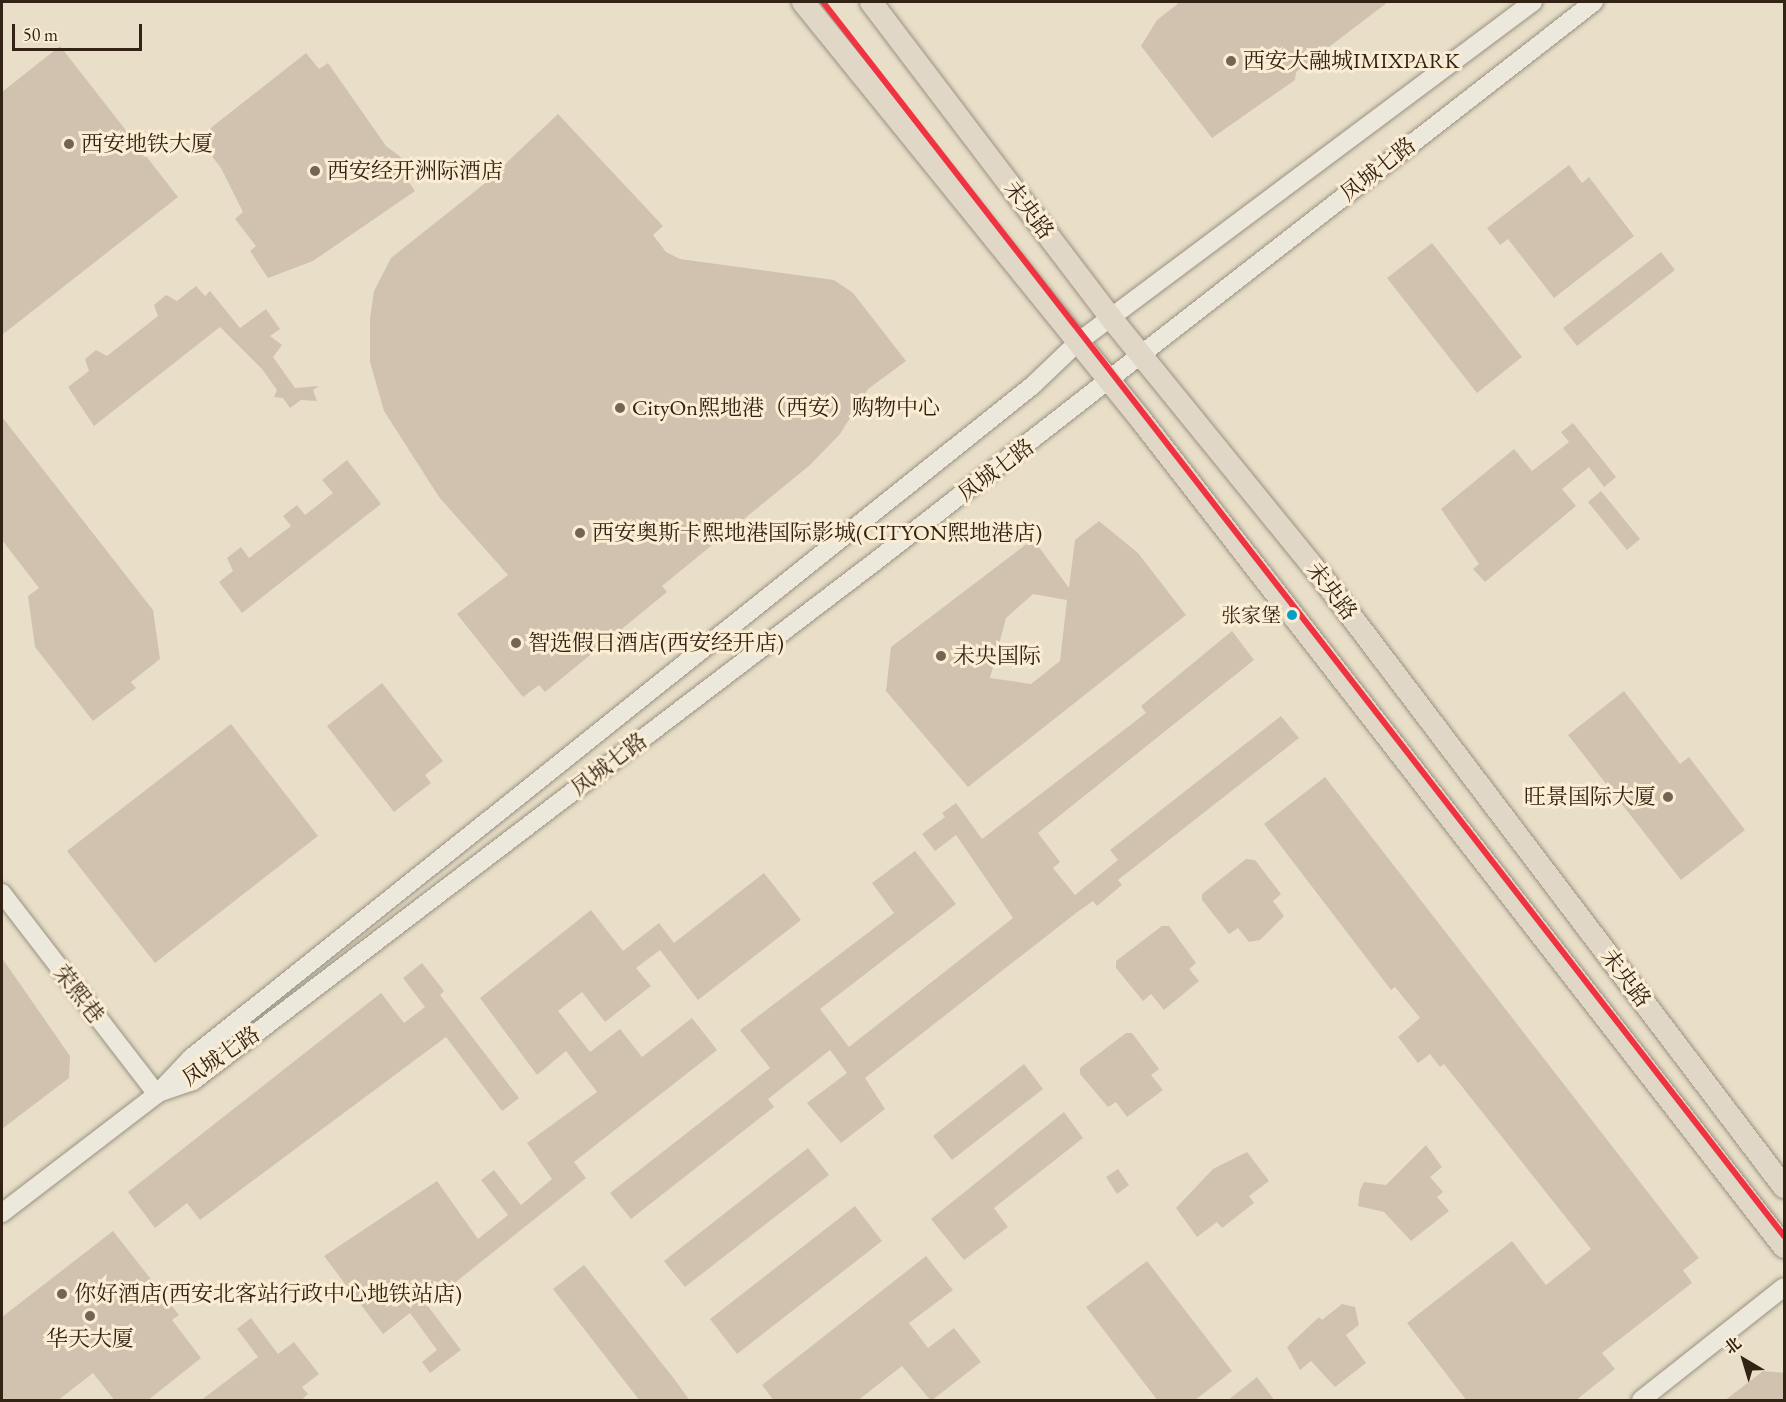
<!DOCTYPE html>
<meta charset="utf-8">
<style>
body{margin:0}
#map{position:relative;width:1786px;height:1402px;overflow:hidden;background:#e9dfc8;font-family:"EB Garamond","Noto Serif SC",serif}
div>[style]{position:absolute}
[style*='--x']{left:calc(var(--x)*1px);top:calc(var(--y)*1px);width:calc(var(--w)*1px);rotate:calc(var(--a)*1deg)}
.building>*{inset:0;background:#d0c2af}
.roads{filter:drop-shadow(0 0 2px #999183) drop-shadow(0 0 2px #999183)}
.tertiary>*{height:18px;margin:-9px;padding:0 9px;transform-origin:9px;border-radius:9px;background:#ece8dc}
.primary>*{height:22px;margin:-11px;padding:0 11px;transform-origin:11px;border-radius:11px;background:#e0d7c7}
.metro-1>*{height:6px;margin:-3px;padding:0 3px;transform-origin:3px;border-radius:3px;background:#ef3340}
.dots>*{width:16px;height:16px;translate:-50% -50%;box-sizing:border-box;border:3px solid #faedd3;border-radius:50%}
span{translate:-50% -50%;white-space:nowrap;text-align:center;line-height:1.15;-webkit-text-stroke:6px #faedd3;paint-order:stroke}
.bus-label{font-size:20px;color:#332315}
.right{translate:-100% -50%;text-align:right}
.poi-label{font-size:22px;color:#332315}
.left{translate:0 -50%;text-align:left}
.street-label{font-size:22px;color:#332315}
.frame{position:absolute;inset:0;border:3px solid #332315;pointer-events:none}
.north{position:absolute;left:1714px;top:1330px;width:60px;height:60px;-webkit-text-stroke:4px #faedd3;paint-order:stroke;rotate:322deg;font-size:16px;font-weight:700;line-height:24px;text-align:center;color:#332315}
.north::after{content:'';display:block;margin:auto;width:21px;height:27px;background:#332315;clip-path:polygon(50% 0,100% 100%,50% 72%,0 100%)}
.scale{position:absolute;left:12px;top:24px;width:130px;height:27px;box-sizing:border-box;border:3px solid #332315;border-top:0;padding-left:8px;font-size:18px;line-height:21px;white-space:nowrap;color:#332315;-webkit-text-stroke:4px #faedd3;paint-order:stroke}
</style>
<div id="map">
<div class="building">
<div style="clip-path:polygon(1180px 2px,1388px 2px,1296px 72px,1295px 80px,1212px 138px,1141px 46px,1157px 20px)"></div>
<div style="clip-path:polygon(60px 46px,178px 197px,2px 335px,2px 92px)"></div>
<div style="clip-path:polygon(306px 53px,319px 69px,328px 63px,386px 146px,406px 161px,410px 168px,404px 175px,415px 191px,313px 261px,268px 278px,250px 251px,256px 246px,235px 219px,243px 212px,221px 168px,198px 138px)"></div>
<div style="clip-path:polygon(558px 114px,663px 226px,653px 235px,666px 252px,680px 259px,834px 280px,853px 293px,906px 361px,868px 389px,840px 434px,810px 465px,662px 586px,667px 592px,545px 692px,539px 685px,523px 697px,457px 614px,508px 575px,439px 497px,384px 411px,370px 362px,370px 318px,374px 291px,391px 258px,484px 184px)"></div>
<div style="clip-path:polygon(1569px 165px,1582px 183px,1589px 177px,1634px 236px,1554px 298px,1508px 239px,1500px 245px,1487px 228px)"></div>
<div style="clip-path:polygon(1432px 243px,1522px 357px,1477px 393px,1387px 278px)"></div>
<div style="clip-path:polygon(1661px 252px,1675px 270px,1577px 346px,1563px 328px)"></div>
<div style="clip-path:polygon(196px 286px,205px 296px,210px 291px,240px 328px,266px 309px,280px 329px,270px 336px,282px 345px,273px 357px,295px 388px,319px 386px,313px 390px,317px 401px,301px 400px,290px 408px,283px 398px,274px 397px,277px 390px,262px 369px,220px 327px,94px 426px,68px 387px,89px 371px,85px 359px,96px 350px,107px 356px,158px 316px,154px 305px,166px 295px,177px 301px)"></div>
<div style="clip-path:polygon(2px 417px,153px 610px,160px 659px,131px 682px,136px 688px,93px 721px,35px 647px,28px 596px,39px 588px,2px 540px)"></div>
<div style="clip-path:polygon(1573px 423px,1616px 477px,1604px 487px,1589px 467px,1562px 489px,1576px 506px,1485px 582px,1473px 569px,1479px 564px,1441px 509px,1514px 449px,1532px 471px,1569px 442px,1561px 432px)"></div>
<div style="clip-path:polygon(347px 460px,381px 504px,242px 613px,219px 582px,233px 571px,227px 558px,241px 547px,249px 558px,291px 526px,283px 516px,297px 505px,305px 515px,333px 493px,322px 480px)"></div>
<div style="clip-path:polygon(1601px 491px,1640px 539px,1627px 550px,1588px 502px)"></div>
<div style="clip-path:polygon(evenodd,1099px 521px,1138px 553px,1186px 615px,968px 787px,886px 691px,891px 647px,1033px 539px,1069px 588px,1075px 540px,1099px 521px,1033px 594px,1067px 600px,1060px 661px,1031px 684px,990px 678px,1006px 618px,1033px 594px)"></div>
<div style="clip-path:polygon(1232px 631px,1254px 660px,1038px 833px,1060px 862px,1053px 868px,1075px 895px,1118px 860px,1110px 850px,1281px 716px,1299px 738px,1118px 880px,1122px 885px,1097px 906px,1093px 901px,1076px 913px,865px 1078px,885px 1109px,841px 1143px,807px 1103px,847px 1073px,830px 1050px,768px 1099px,774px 1107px,631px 1219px,610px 1193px,770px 1068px,740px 1030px,894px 913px,872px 883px,915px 851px,956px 904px,820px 1009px,849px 1047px,1013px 918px,956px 835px,935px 851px,922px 834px,945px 817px,942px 813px,956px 803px,982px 839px,1146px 713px,1141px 706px)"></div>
<div style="clip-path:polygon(382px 683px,443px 761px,425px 775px,431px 783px,394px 812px,327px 726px)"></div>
<div style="clip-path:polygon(1624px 691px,1680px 764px,1689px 757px,1745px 830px,1681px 880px,1568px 735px)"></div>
<div style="clip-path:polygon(231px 724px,318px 836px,155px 963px,67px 851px)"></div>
<div style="clip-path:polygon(1325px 777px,1699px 1258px,1683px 1270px,1692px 1283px,1602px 1353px,1615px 1369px,1575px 1401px,1467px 1401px,1407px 1323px,1512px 1241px,1546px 1285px,1591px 1249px,1444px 1064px,1440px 1067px,1430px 1054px,1418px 1063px,1398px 1037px,1420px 1018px,1395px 987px,1391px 990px,1264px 824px)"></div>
<div style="clip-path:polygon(1246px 859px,1255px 860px,1281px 894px,1273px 901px,1284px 916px,1260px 940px,1249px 942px,1238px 928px,1229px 934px,1202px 900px,1202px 894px)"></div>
<div style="clip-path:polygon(764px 873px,801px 920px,698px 1000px,660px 950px,636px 968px,651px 986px,605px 1022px,582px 992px,558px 1011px,590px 1052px,620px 1029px,642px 1057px,692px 1018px,717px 1050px,574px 1162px,586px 1178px,427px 1305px,461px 1350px,430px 1373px,422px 1362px,437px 1350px,410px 1313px,383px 1334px,324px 1256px,437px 1181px,478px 1239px,508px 1215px,481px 1180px,494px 1170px,521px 1205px,552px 1179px,527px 1143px,597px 1092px,566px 1051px,537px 1075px,480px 998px,591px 910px,623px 951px,659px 923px,674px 943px)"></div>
<div style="clip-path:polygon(1162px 926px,1169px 926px,1196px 963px,1189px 969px,1199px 981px,1164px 1010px,1151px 994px,1143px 1001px,1116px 968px,1116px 961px)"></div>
<div style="clip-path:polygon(2px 958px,70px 1056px,69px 1078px,2px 1129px)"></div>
<div style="clip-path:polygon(422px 963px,444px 991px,440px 995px,519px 1098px,502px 1111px,446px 1037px,200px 1220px,187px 1203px,155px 1228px,128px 1192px,381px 993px,404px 1023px,425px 1007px,403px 978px)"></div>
<div style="clip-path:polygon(1126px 1033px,1132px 1033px,1159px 1069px,1151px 1075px,1163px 1090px,1127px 1117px,1116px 1102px,1108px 1107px,1080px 1074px,1080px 1068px)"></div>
<div style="clip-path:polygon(1024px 1064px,1043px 1089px,952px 1160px,933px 1136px)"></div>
<div style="clip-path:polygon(1064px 1112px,1083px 1138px,994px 1208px,1008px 1227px,964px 1260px,931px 1219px)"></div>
<div style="clip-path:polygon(1426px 1145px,1442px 1167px,1430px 1177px,1443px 1192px,1437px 1197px,1449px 1211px,1411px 1241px,1384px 1212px,1358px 1206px,1360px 1190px,1364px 1182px,1386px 1185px)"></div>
<div style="clip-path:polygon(808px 1148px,829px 1175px,685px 1287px,664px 1261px)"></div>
<div style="clip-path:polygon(1247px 1152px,1269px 1181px,1249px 1196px,1254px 1203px,1222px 1228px,1217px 1222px,1197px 1237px,1176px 1208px,1213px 1169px)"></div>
<div style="clip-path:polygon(1118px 1169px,1129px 1185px,1117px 1194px,1106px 1177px)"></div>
<div style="clip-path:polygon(855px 1206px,882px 1241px,737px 1354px,710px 1319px)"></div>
<div style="clip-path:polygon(113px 1231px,179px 1315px,172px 1320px,201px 1358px,147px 1401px,115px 1401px,93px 1373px,57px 1401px,2px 1401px,2px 1317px)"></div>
<div style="clip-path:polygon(926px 1256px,953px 1290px,909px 1323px,928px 1348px,954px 1328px,981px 1362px,931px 1401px,902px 1366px,857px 1401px,774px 1401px,762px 1385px)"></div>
<div style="clip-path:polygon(1147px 1261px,1232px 1371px,1194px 1401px,1158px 1401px,1086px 1307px)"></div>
<div style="clip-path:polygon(584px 1265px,675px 1380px,690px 1401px,640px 1401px,553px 1289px)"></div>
<div style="clip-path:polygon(1342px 1304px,1355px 1307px,1359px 1325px,1346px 1335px,1366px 1363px,1335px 1387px,1311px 1361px,1300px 1370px,1287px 1347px,1319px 1317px,1322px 1320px)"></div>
<div style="clip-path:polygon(251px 1318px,278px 1354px,294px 1342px,319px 1374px,302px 1387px,308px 1394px,300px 1401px,200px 1401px,258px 1357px,237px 1329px)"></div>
<div style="clip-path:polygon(1763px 1371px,1785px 1373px,1785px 1401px,1724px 1401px)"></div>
<div style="clip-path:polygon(1257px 1377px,1275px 1401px,1227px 1401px)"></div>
</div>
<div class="roads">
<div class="tertiary">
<div style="--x:2;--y:893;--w:254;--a:52.4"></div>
<div style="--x:161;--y:1092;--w:34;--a:-19"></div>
<div style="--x:193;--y:1081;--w:853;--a:-37.29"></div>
<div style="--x:872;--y:564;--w:915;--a:-37.9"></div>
<div style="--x:2;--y:1213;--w:195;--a:-37.5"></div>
<div style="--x:157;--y:1094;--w:50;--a:-46.6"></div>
<div style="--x:191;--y:1058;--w:1078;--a:-38.63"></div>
<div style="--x:1033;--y:385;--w:62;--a:-43.7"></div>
<div style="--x:1078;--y:342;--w:568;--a:-36.77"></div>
<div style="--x:1641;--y:1400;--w:182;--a:-38.3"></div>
</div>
<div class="primary">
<div style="--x:803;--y:2;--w:539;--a:51.02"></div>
<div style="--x:1142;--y:421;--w:1046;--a:52.14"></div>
<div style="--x:871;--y:2;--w:397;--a:52.8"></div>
<div style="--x:1111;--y:318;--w:341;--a:50.9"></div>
<div style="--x:1326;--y:583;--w:758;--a:52.83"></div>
</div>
</div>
<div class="metro-1">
<div style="--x:823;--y:2;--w:1564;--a:52.09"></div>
</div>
<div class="dots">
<div style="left:1231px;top:61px;background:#736554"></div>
<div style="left:69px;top:144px;background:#736554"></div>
<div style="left:315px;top:171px;background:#736554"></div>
<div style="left:620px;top:408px;background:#736554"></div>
<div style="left:580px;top:533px;background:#736554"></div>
<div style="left:1292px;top:615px;background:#03a2c5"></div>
<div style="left:516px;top:643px;background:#736554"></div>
<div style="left:941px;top:656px;background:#736554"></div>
<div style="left:1668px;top:797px;background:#736554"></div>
<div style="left:62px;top:1294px;background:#736554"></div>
<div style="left:90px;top:1316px;background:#736554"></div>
</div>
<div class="bus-label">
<span class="right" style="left:1281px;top:615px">张家堡</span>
</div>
<div class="poi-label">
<span class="left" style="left:1243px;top:61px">西安大融城IMIXPARK</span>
<span class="left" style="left:81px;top:144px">西安地铁大厦</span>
<span class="left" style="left:327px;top:171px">西安经开洲际酒店</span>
<span class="left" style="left:632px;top:408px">CityOn熙地港（西安）购物中心</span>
<span class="left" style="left:592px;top:533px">西安奥斯卡熙地港国际影城(CITYON熙地港店)</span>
<span class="left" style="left:528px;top:643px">智选假日酒店(西安经开店)</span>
<span class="left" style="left:953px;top:656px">未央国际</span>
<span class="right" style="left:1656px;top:797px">旺景国际大厦</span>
<span class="left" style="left:74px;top:1294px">你好酒店(西安北客站行政中心地铁站店)</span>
<span style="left:90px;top:1339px">华天大厦</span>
</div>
<div class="street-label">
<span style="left:1378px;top:169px;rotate:-38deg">凤城七路</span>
<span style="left:1029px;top:210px;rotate:53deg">未央路</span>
<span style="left:996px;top:470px;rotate:-37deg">凤城七路</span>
<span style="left:1332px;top:591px;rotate:52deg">未央路</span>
<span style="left:609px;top:764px;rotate:-37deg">凤城七路</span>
<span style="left:1626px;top:978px;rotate:53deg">未央路</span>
<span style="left:79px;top:994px;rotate:52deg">荣熙巷</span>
<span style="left:221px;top:1056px;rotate:-34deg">凤城七路</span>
</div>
<div class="frame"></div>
<div class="north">北</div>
<div class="scale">50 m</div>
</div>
